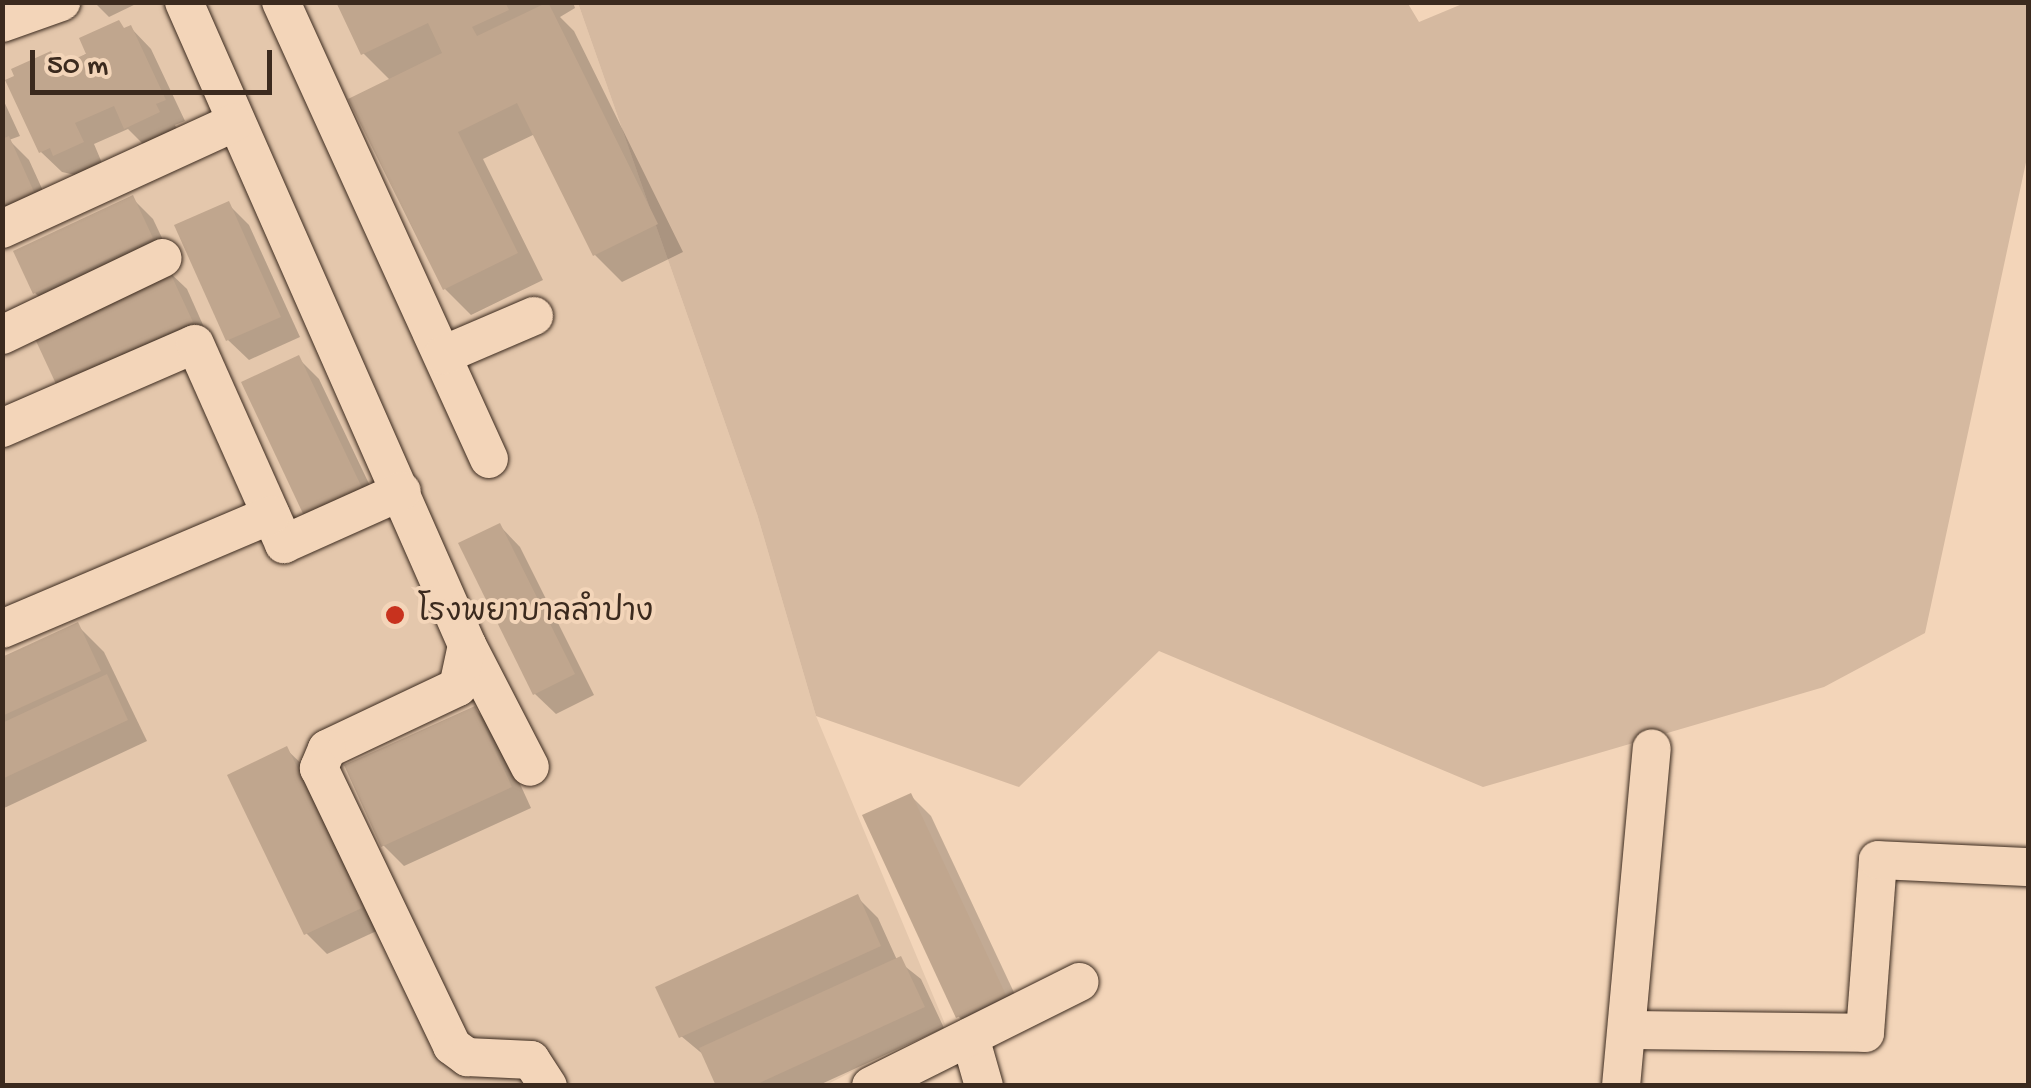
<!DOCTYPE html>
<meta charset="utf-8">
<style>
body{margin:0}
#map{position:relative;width:2031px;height:1088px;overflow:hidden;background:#f3d5b9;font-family:"Gochi Hand","Playpen Sans Thai",sans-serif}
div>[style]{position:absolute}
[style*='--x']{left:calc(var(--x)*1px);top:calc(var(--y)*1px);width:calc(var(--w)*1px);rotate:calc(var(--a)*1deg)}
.built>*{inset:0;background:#e4c7ac}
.green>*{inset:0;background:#d5b9a0}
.shadow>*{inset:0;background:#0003}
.building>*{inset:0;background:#c0a68e}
.roads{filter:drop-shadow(0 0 2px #3b2a1e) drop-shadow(0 0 2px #3b2a1e)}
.minor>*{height:38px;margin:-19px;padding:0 19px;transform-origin:19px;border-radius:19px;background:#f3d5b9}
.dots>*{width:28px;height:28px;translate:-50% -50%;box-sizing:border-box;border:5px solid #f3d5b9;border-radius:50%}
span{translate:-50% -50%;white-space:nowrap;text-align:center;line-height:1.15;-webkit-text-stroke:8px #f3d5b9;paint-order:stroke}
.poi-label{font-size:30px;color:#3b2a1e}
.left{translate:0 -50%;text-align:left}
.frame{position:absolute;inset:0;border:5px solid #3b2a1e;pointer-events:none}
.scale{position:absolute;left:30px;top:50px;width:242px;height:45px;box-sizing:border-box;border:5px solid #3b2a1e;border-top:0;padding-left:12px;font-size:30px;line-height:35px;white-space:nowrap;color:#3b2a1e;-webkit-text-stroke:8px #f3d5b9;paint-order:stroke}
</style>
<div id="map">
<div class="built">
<div style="clip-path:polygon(2px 3px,578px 3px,757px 514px,816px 716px,945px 1024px,826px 1085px,3px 1085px)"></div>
</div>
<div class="green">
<div style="clip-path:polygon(1407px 2px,1419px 22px,1467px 2px,2028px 3px,2028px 153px,1925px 633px,1824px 687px,1483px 787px,1159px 651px,1019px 787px,816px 716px,757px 514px,578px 3px)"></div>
</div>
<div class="shadow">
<div style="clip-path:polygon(94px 2px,140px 2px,109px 17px)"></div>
<div style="clip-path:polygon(339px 2px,573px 2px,575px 8px,560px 17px,574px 31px,683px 252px,622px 282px,595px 255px,535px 134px,483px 159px,543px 280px,471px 315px,445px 289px,391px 81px,363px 53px)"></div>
<div style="clip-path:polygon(131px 28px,151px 49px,185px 121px,175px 125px,179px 133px,147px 148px,128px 129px,94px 144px,102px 163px,75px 175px,62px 172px,41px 152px,50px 54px,63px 67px)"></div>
<div style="clip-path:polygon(2px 97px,20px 136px,9px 140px,29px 160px,54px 215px,2px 238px)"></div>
<div style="clip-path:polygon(132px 198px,153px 219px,172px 259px,56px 313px,35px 293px)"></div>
<div style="clip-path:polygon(228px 204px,249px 225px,300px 337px,249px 360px,228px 340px,177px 227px)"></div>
<div style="clip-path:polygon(166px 269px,187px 289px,211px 343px,79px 403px,58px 383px)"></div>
<div style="clip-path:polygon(298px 358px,319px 379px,383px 513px,328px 539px)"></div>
<div style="clip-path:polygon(500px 526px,520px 547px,594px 695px,556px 714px,535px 694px)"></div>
<div style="clip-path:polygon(77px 625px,104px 652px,147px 741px,2px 809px,2px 659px)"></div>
<div style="clip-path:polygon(475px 709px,495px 729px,531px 808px,404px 866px,383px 845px)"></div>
<div style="clip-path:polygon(286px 749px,307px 769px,383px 928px,327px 954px,307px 934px,230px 776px)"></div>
<div style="clip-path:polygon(911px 796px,931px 816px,1025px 1016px,979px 1037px,959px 1017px)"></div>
<div style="clip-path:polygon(857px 897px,878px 918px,897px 960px,921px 979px,944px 1028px,817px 1086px,718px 1086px,705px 1056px,681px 1036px)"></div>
</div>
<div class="building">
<div style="clip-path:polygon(336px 2px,505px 2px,509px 10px,472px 27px,477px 36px,548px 2px,658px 224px,593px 256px,517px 103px,458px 132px,518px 253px,443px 290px,348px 99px,442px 53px,428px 23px,361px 55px)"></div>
<div style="clip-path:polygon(119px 20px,124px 28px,131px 25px,166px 100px,156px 104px,160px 112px,124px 129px,114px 106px,75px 123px,84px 142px,53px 156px,50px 148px,39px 153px,5px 80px,14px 76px,11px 69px,51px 51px,58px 66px,86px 54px,79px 38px)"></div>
<div style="clip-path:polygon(9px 136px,35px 194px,2px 209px,2px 139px)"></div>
<div style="clip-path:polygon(133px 195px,153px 238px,33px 294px,13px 251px)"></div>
<div style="clip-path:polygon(229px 201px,281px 317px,226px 341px,174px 225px)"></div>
<div style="clip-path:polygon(167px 266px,193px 322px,56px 384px,30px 328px)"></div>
<div style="clip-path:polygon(299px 355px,364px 492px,306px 520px,241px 382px)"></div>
<div style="clip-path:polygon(500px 523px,575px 674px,533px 695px,458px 543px)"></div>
<div style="clip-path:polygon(78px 622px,101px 671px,2px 716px,2px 657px)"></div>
<div style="clip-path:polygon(107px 674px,128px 720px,2px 779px,2px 723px)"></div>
<div style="clip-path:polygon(475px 706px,512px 787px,381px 847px,344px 765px)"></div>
<div style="clip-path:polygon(287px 746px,364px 907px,304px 935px,227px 775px)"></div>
<div style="clip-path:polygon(911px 793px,1006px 995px,956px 1018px,862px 815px)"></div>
<div style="clip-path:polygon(858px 894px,881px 946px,679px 1038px,655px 987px)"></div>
<div style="clip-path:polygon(901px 956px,925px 1007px,753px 1086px,716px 1086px,699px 1048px)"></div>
</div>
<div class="roads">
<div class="minor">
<div style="--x:184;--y:2;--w:703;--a:66.24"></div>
<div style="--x:467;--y:645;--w:137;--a:62.7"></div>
<div style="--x:281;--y:2;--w:502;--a:65.53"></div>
<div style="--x:2;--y:23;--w:63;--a:-19.6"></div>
<div style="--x:2;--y:229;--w:255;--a:-24.6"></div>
<div style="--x:2;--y:335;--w:178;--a:-25.6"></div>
<div style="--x:443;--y:355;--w:99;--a:-23.2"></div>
<div style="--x:2;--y:428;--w:210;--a:-23.5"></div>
<div style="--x:195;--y:344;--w:219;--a:66"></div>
<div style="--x:284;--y:544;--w:129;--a:-24.2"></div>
<div style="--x:2;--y:629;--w:292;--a:-23"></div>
<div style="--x:467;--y:645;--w:43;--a:102.1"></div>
<div style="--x:458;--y:687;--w:145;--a:154.7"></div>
<div style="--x:327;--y:749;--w:21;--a:113"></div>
<div style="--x:319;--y:768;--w:308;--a:64.4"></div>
<div style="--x:452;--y:1046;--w:19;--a:36"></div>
<div style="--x:467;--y:1057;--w:64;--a:2.7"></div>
<div style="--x:531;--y:1060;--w:31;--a:57"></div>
<div style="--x:1629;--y:1030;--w:236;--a:0.7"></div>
<div style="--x:1865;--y:1033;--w:173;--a:-85.7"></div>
<div style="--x:1878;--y:860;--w:150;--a:2.7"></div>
<div style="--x:970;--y:1037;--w:51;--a:74.1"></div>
<div style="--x:871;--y:1086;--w:233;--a:-26.5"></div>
<div style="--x:1621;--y:1086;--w:339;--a:-84.8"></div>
</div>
</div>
<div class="dots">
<div style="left:395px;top:615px;background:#c8321e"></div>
</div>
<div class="poi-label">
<span class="left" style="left:418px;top:615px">โรงพยาบาลลำปาง</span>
</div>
<div class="frame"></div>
<div class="scale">50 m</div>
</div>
